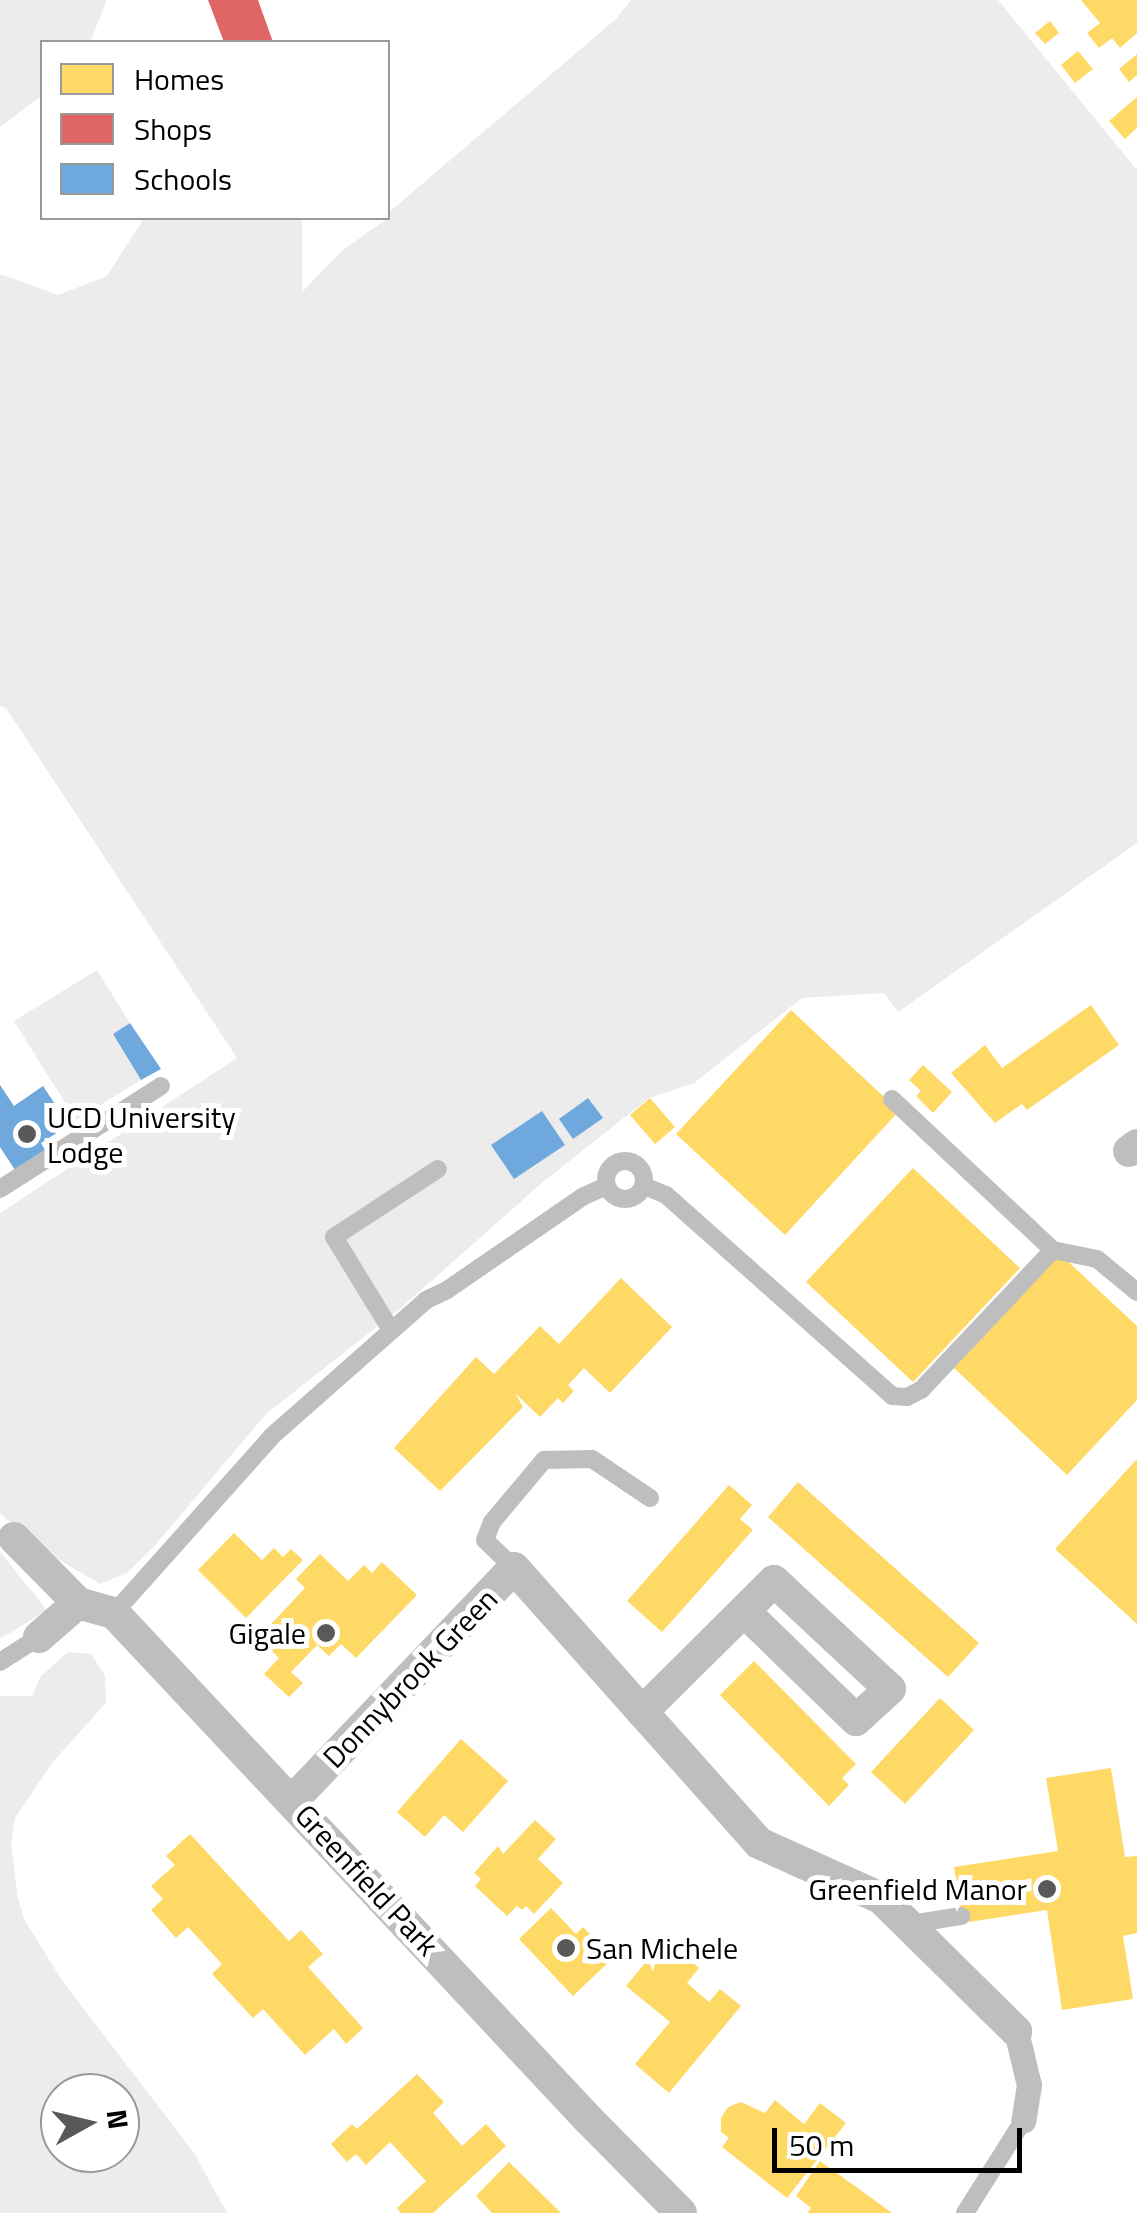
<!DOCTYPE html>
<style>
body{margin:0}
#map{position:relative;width:1137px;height:2213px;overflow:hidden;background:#fff;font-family:"Titillium Web",sans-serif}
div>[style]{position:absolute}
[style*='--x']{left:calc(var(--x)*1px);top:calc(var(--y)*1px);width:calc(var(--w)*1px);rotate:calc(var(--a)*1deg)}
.green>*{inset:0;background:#ececec}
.homes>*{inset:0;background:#ffd966}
.shops>*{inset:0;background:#e06666}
.schools>*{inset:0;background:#6fa8dc}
.service>*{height:18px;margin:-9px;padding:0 9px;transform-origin:9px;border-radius:9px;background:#bebebe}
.service>.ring{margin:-9px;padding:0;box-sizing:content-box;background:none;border:18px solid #bebebe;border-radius:50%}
.pedestrian>*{height:25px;margin:-12.5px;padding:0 12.5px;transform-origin:12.5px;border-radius:12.5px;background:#bebebe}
.minor>*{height:32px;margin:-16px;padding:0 16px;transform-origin:16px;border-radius:16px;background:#bebebe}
.dots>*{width:28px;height:28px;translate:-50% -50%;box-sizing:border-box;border:5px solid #fff;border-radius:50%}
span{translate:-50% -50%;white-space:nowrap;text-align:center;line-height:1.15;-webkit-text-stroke:10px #fff;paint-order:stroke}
.poi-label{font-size:30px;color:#000}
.left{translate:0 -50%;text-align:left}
.right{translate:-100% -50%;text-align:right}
.street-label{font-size:30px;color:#000}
.legend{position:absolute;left:40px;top:40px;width:350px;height:180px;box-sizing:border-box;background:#fff;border:2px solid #999;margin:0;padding:12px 18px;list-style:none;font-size:30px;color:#000}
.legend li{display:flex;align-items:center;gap:20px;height:50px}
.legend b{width:50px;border:2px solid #999}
.north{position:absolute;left:40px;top:2073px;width:100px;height:100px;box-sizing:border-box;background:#fff;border:2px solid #999;border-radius:50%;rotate:82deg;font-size:28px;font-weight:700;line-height:40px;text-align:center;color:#000}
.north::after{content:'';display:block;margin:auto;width:35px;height:45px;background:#595959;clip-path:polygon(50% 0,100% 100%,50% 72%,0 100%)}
.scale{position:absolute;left:772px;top:2128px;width:250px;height:45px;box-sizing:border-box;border:5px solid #000;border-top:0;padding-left:12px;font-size:30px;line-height:35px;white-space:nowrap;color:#000;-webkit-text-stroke:8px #fff;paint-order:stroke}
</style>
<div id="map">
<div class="green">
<div style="clip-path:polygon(0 0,107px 0,90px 42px,42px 42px,42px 95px,0 127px)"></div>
<div style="clip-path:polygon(631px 0,998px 0,1137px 170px,1137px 843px,898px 1012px,884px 993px,802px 998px,694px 1083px,649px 1098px,543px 1182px,402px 1307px,266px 1414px,157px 1543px,127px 1573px,100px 1584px,39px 1548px,0 1513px,0 1213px,237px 1058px,6px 708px,0 706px,0 274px,58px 295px,107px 276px,144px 218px,302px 218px,302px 292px,343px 250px,388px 218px,388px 213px,616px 19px)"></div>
<div style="clip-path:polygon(97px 970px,130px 1023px,113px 1034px,141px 1080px,76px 1120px,14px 1021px)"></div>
<div style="clip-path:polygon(0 1552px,47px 1610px,0 1639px)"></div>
<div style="clip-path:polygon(evenodd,68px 1652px,91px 1654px,105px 1675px,106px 1703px,52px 1763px,15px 1818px,11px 1845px,18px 1898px,24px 1919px,61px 1979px,194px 2153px,227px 2213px,0 2213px,0 1696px,32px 1696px,41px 1676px,68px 1652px,60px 2093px,120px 2093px,120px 2153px,60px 2153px,60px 2093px)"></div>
</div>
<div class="homes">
<div style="clip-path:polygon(1081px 0,1137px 0,1137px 33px,1120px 48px,1112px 38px,1099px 48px,1087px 33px,1100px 23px)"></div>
<div style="clip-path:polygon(1050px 21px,1059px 33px,1045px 44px,1035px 33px)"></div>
<div style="clip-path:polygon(1078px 51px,1093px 69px,1075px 83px,1061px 65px)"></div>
<div style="clip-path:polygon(1137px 54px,1137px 75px,1129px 82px,1119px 69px)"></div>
<div style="clip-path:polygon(1137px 97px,1137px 128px,1125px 139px,1109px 121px)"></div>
<div style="clip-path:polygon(1091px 1005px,1119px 1045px,1027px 1110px,1022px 1104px,995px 1123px,951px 1073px,985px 1045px,1002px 1068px)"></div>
<div style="clip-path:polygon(791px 1010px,899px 1111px,785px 1235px,676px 1134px)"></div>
<div style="clip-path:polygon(923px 1065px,952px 1092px,933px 1113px,916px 1096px,921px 1091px,909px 1080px)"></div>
<div style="clip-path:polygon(650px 1098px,675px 1127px,655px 1144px,630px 1115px)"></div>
<div style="clip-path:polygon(913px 1168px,1020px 1268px,913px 1382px,806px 1282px)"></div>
<div style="clip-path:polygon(1060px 1254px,1137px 1326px,1137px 1400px,1067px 1475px,954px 1368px)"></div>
<div style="clip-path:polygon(621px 1278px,672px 1327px,610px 1393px,584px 1368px,568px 1385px,574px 1391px,563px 1403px,558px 1398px,540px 1417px,515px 1393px,523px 1407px,440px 1491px,394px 1448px,476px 1357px,494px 1374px,540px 1326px,559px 1344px)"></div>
<div style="clip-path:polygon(1137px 1459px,1137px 1624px,1055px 1549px)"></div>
<div style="clip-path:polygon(798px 1482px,979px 1643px,948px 1677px,768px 1517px)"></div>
<div style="clip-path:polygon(729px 1485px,752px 1505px,740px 1519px,753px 1530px,662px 1632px,627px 1601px)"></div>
<div style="clip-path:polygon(234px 1533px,262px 1560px,274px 1548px,283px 1557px,291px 1549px,303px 1560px,246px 1618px,198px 1570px)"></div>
<div style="clip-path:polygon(320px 1554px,348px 1581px,364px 1565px,372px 1573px,382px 1562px,417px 1595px,356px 1658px,341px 1644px,329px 1656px,317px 1645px,291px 1672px,303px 1683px,289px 1697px,264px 1674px,279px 1658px,272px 1651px,272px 1623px,305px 1588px,296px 1579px)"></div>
<div style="clip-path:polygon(754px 1661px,856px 1764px,842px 1778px,849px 1785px,829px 1806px,720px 1695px)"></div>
<div style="clip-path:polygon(940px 1698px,974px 1730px,905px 1804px,871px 1772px)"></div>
<div style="clip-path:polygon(461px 1739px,508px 1781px,463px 1832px,444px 1815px,425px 1837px,397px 1812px)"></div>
<div style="clip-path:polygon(1111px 1768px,1125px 1857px,1137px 1856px,1137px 1933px,1123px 1936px,1133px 1999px,1062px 2010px,1047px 1910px,962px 1923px,954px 1867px,1058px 1851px,1046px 1778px)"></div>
<div style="clip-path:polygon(535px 1820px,556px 1839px,538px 1859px,563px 1883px,534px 1914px,526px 1906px,522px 1910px,517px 1906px,507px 1916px,475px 1886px,481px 1879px,474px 1873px,498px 1846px,503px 1854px)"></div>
<div style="clip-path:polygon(190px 1834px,289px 1941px,301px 1930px,323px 1954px,308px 1967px,363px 2028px,346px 2044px,334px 2029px,305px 2055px,263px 2009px,253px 2018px,212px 1974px,222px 1964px,188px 1927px,176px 1938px,151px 1910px,163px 1899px,151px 1886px,175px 1865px,166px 1856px)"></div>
<div style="clip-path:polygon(551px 1908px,576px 1934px,583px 1927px,613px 1958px,573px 1996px,519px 1939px)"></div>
<div style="clip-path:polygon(674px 1947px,699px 1968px,687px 1983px,709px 2002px,720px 1989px,741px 2006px,669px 2093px,635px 2064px,670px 2022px,626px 1986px,650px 1957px,659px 1965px)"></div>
<div style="clip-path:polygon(417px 2074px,444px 2102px,433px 2113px,462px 2146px,486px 2124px,506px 2146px,433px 2213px,401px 2213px,397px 2208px,426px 2181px,390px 2142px,366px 2165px,356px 2154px,347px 2162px,331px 2144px,352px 2124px,357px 2129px)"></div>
<div style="clip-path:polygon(775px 2100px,804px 2124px,820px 2103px,846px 2123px,787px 2198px,722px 2147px,729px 2138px,721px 2132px,721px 2118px,728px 2107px,741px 2102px,765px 2113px)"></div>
<div style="clip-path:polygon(820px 2161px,877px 2202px,892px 2213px,807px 2213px,811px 2208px,796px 2196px)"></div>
<div style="clip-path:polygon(509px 2162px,561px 2213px,492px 2213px,476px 2196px)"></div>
</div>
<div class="shops">
<div style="clip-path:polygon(208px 0,258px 0,273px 42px,224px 42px)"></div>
</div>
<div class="schools">
<div style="clip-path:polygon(130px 1023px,161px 1069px,141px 1080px,113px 1034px)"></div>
<div style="clip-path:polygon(0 1085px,14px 1106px,43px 1086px,69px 1125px,41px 1143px,45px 1150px,15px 1170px,0 1147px)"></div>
<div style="clip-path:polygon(588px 1098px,603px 1118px,573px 1139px,559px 1119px)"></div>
<div style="clip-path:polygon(542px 1111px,565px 1145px,514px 1179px,491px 1145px)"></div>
</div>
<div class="service">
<div style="--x:892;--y:1099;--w:221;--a:43.2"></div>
<div class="ring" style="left:606px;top:1161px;width:20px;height:20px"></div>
<div style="--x:644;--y:1186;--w:24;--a:22"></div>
<div style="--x:666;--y:1195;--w:302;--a:41.6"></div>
<div style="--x:892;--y:1396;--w:15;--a:4"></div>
<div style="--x:907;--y:1397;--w:16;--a:-27"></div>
<div style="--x:921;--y:1390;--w:192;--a:-46.7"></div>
<div style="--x:1053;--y:1250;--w:45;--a:11.6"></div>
<div style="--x:1097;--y:1259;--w:52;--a:39.5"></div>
<div style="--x:0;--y:1189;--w:191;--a:-32.6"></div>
<div style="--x:391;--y:1330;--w:109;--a:-121.5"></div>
<div style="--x:334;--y:1237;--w:124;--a:-33.2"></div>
<div style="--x:514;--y:1568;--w:40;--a:-136"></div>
<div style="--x:485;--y:1540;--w:19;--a:-69"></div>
<div style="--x:492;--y:1522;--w:81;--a:-50"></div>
<div style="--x:544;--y:1460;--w:48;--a:-1.2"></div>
<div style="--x:592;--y:1459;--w:70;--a:33.9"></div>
<div style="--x:114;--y:1613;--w:237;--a:-48.2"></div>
<div style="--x:272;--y:1436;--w:205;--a:-41.4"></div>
<div style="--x:426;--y:1300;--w:23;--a:-25"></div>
<div style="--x:447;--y:1290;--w:166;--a:-34.5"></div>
<div style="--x:584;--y:1196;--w:24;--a:-24"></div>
<div style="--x:0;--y:1662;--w:46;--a:-32.7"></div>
<div style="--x:911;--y:1924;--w:51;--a:-9.1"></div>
<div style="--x:965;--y:2213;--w:109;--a:-57.8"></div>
</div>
<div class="pedestrian">
<div style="--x:1016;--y:2031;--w:56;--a:76.5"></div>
<div style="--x:1029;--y:2085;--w:36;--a:99"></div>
</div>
<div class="minor">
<div style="--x:1129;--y:1151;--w:10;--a:-37"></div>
<div style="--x:14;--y:1538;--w:91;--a:45.4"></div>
<div style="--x:39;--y:1637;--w:52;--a:-41.1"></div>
<div style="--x:78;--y:1603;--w:37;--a:16"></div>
<div style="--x:114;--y:1613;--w:693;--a:46.87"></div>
<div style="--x:588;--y:2119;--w:132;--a:45.3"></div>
<div style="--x:642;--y:1712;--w:186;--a:-44.8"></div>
<div style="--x:774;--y:1581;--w:158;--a:43"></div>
<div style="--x:890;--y:1689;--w:46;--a:137.6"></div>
<div style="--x:856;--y:1720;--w:156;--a:-135.8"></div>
<div style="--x:293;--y:1800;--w:320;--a:-46.4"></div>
<div style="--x:514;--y:1568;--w:368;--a:48.3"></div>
<div style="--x:759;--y:1843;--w:134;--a:24.3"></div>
<div style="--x:881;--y:1898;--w:190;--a:44.6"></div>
</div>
<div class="dots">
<div style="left:27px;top:1134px;background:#595959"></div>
<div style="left:326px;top:1633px;background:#595959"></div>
<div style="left:1047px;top:1889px;background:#595959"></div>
<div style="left:566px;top:1948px;background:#595959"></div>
</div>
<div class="poi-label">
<span class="left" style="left:47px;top:1134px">UCD University<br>Lodge</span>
<span class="right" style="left:306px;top:1633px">Gigale</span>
<span class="right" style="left:1027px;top:1889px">Greenfield Manor</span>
<span class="left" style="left:586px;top:1948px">San Michele</span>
</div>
<div class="street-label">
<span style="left:410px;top:1678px;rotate:-46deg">Donnybrook Green</span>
<span style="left:367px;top:1880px;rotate:47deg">Greenfield Park</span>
</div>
<ul class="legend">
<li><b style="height:28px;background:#ffd966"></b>Homes</li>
<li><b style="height:28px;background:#e06666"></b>Shops</li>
<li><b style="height:28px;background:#6fa8dc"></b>Schools</li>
</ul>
<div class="north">N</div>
<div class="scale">50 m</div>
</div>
